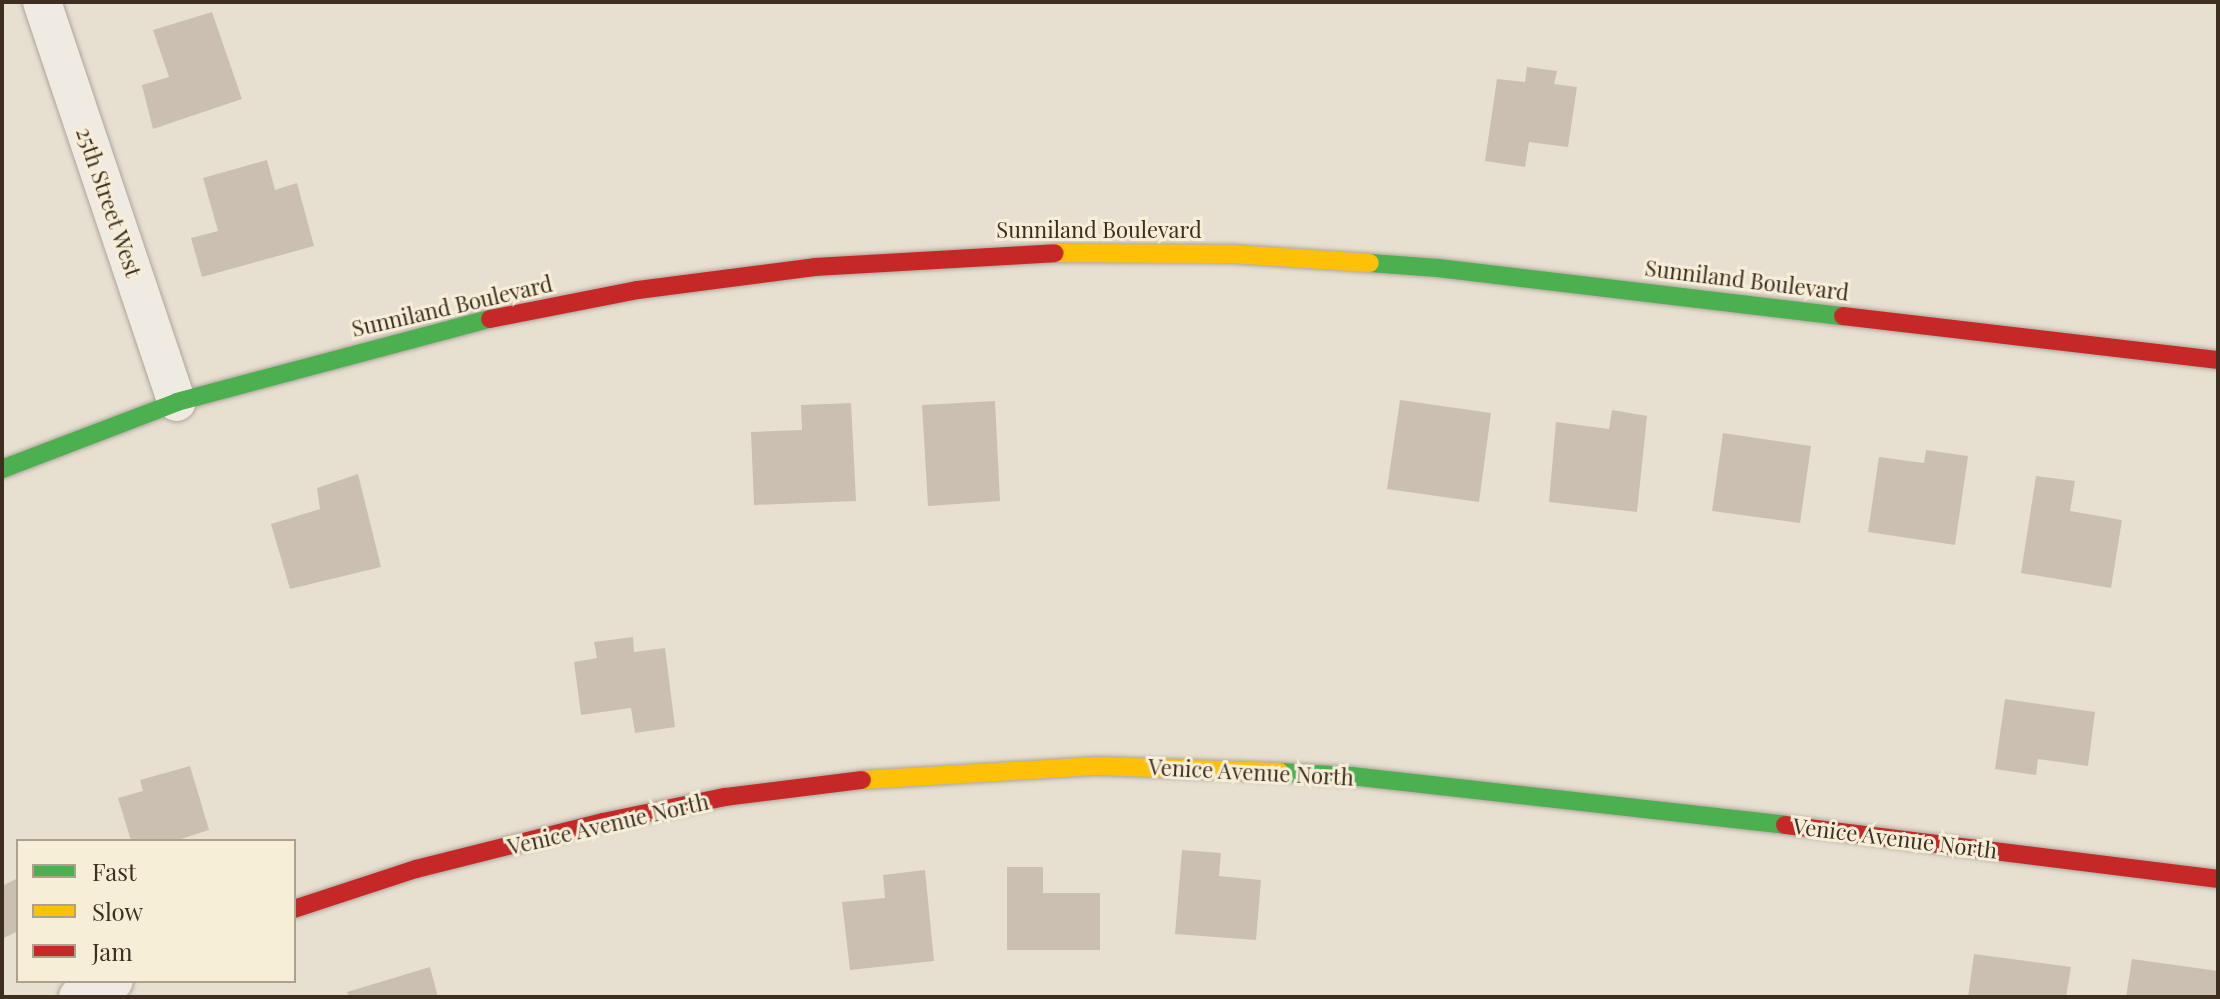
<!DOCTYPE html>
<style>
body{margin:0}
#map{position:relative;width:2220px;height:999px;overflow:hidden;background:#e7e0d1;font-family:"Playfair Display",serif}
div>[style]{position:absolute}
[style*='--x']{left:calc(var(--x)*1px);top:calc(var(--y)*1px);width:calc(var(--w)*1px);rotate:calc(var(--a)*1deg)}
.building>*{inset:0;background:#cbbfb2}
.roads{filter:drop-shadow(0 0 2px #ada599) drop-shadow(0 0 2px #ada599)}
.street>*{height:38px;margin:-19px;padding:0 19px;transform-origin:19px;border-radius:19px;background:#efebe3}
.fast>*{height:18px;margin:-9px;padding:0 9px;transform-origin:9px;border-radius:9px;background:#4caf50}
.slow>*{height:18px;margin:-9px;padding:0 9px;transform-origin:9px;border-radius:9px;background:#ffc107}
.jam>*{height:18px;margin:-9px;padding:0 9px;transform-origin:9px;border-radius:9px;background:#c62828}
span{translate:-50% -50%;white-space:nowrap;text-align:center;line-height:1.15;-webkit-text-stroke:6px #f7eed8;paint-order:stroke}
.street-label{font-size:22px;color:#3d2e20}
.frame{position:absolute;inset:0;border:4px solid #3d2e20;pointer-events:none}
.legend{position:absolute;left:16px;top:839px;width:280px;height:144px;box-sizing:border-box;background:#f7eed8;border:2px solid #ada18e;margin:0;padding:10px 14px;list-style:none;font-size:24px;color:#3d2e20}
.legend li{display:flex;align-items:center;gap:16px;height:40px}
.legend b{width:40px;border:2px solid #ada18e}
</style>
<div id="map">
<div class="building">
<div style="clip-path:polygon(212px 12px,242px 99px,153px 129px,142px 85px,169px 77px,153px 30px)"></div>
<div style="clip-path:polygon(1527px 67px,1557px 71px,1554px 84px,1577px 87px,1568px 147px,1529px 142px,1525px 167px,1485px 161px,1497px 79px,1525px 82px)"></div>
<div style="clip-path:polygon(267px 160px,275px 190px,297px 183px,314px 246px,202px 277px,191px 238px,218px 231px,203px 178px)"></div>
<div style="clip-path:polygon(1400px 400px,1491px 413px,1479px 502px,1387px 489px)"></div>
<div style="clip-path:polygon(995px 401px,1000px 501px,928px 506px,922px 405px)"></div>
<div style="clip-path:polygon(851px 403px,856px 501px,754px 505px,751px 432px,802px 430px,801px 405px)"></div>
<div style="clip-path:polygon(1612px 410px,1647px 416px,1637px 512px,1549px 502px,1556px 422px,1609px 429px)"></div>
<div style="clip-path:polygon(1723px 433px,1811px 446px,1800px 523px,1712px 511px)"></div>
<div style="clip-path:polygon(1926px 450px,1968px 456px,1955px 545px,1868px 532px,1879px 457px,1924px 463px)"></div>
<div style="clip-path:polygon(358px 474px,381px 567px,290px 589px,271px 524px,320px 509px,317px 488px)"></div>
<div style="clip-path:polygon(2036px 476px,2075px 481px,2070px 511px,2122px 520px,2111px 588px,2021px 573px)"></div>
<div style="clip-path:polygon(633px 637px,634px 652px,665px 648px,675px 727px,635px 733px,631px 708px,581px 715px,574px 662px,597px 658px,594px 642px)"></div>
<div style="clip-path:polygon(2005px 699px,2095px 712px,2088px 766px,2038px 759px,2036px 775px,1995px 769px)"></div>
<div style="clip-path:polygon(190px 766px,209px 830px,175px 841px,131px 841px,118px 798px,143px 791px,140px 780px)"></div>
<div style="clip-path:polygon(1182px 850px,1221px 853px,1219px 876px,1261px 880px,1256px 940px,1175px 934px)"></div>
<div style="clip-path:polygon(1007px 867px,1043px 867px,1043px 893px,1100px 893px,1100px 950px,1007px 950px)"></div>
<div style="clip-path:polygon(925px 870px,934px 961px,850px 970px,842px 902px,885px 898px,883px 875px)"></div>
<div style="clip-path:polygon(18px 878px,18px 931px,2px 939px,2px 886px)"></div>
<div style="clip-path:polygon(1974px 954px,2071px 967px,2066px 997px,1968px 997px)"></div>
<div style="clip-path:polygon(2132px 959px,2218px 971px,2218px 997px,2126px 997px)"></div>
<div style="clip-path:polygon(430px 967px,438px 997px,349px 997px,347px 992px)"></div>
</div>
<div class="roads">
<div class="street">
<div style="--x:42;--y:2;--w:422;--a:71.4"></div>
<div style="--x:78;--y:997;--w:39;--a:-24"></div>
</div>
<div class="fast">
<div style="--x:1370;--y:263;--w:68;--a:4.2"></div>
<div style="--x:1438;--y:268;--w:408;--a:6.8"></div>
<div style="--x:2;--y:469;--w:187;--a:-20.9"></div>
<div style="--x:177;--y:402;--w:324;--a:-14.9"></div>
<div style="--x:1280;--y:772;--w:71;--a:3.2"></div>
<div style="--x:1351;--y:776;--w:437;--a:6.4"></div>
</div>
<div class="slow">
<div style="--x:1055;--y:253;--w:177;--a:0.3"></div>
<div style="--x:1232;--y:254;--w:138;--a:3.7"></div>
<div style="--x:862;--y:780;--w:234;--a:-3.4"></div>
<div style="--x:1096;--y:766;--w:184;--a:1.9"></div>
</div>
<div class="jam">
<div style="--x:1843;--y:316;--w:378;--a:6.7"></div>
<div style="--x:490;--y:319;--w:151;--a:-11.1"></div>
<div style="--x:638;--y:290;--w:178;--a:-7.4"></div>
<div style="--x:815;--y:267;--w:240;--a:-3.3"></div>
<div style="--x:1785;--y:825;--w:436;--a:7.1"></div>
<div style="--x:294;--y:909;--w:128;--a:-18.2"></div>
<div style="--x:416;--y:869;--w:193;--a:-14.1"></div>
<div style="--x:603;--y:822;--w:125;--a:-11.6"></div>
<div style="--x:725;--y:797;--w:138;--a:-7.1"></div>
</div>
</div>
<div class="street-label">
<span style="left:109px;top:202px;rotate:71deg">25th Street West</span>
<span style="left:1099px;top:230px">Sunniland Boulevard</span>
<span style="left:1747px;top:280px;rotate:7deg">Sunniland Boulevard</span>
<span style="left:452px;top:306px;rotate:-13deg">Sunniland Boulevard</span>
<span style="left:1251px;top:772px;rotate:3deg">Venice Avenue North</span>
<span style="left:608px;top:824px;rotate:-13deg">Venice Avenue North</span>
<span style="left:1895px;top:838px;rotate:7deg">Venice Avenue North</span>
</div>
<div class="frame"></div>
<ul class="legend">
<li><b style="height:10px;background:#4caf50"></b>Fast</li>
<li><b style="height:10px;background:#ffc107"></b>Slow</li>
<li><b style="height:10px;background:#c62828"></b>Jam</li>
</ul>
</div>
